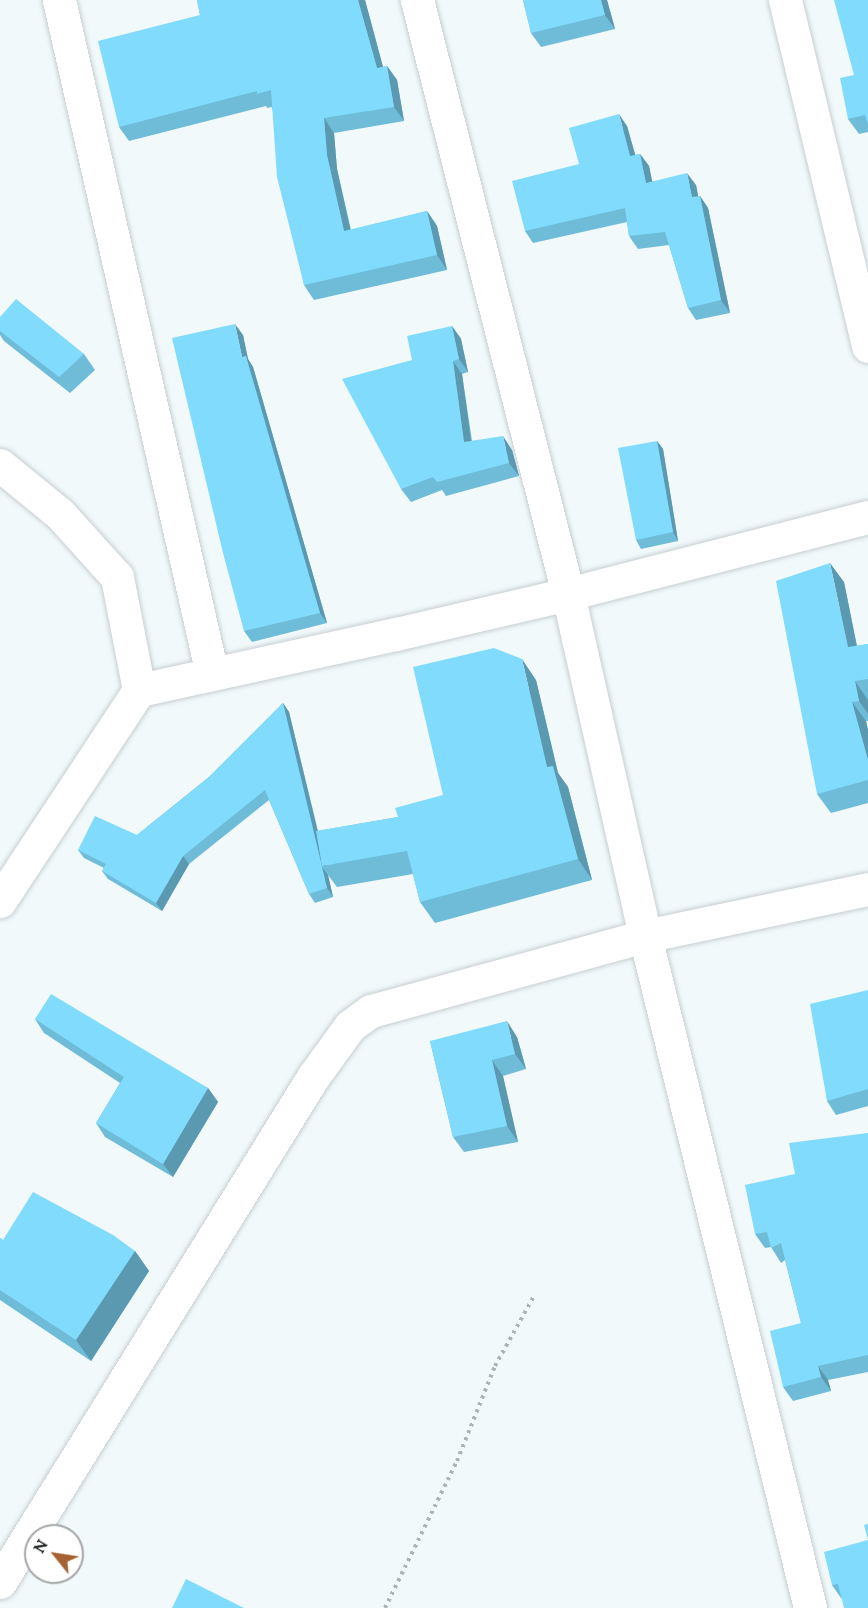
<!DOCTYPE html>
<style>
body{margin:0}
#map{position:relative;width:868px;height:1608px;overflow:hidden;background:#f1f9fb;font-family:Lora,serif}
div>[style]{position:absolute}
[style*='--x']{left:calc(var(--x)*1px);top:calc(var(--y)*1px);width:calc(var(--w)*1px);rotate:calc(var(--a)*1deg)}
.path>*{height:4px;margin-top:-2px;transform-origin:0;background:repeating-linear-gradient(90deg,#acb3b4 0 3px,transparent 0 7.5px)}
.roads{filter:drop-shadow(0 0 2px #c7ced1) drop-shadow(0 0 2px #c7ced1)}
.minor>*{height:33px;margin:-16.5px;padding:0 16.5px;transform-origin:16.5px;border-radius:16.5px;background:#fff}
.wall>*{inset:0;background:#6fbcd9}
.shaded-wall>*{inset:0;background:#5a99b0}
.building>*{inset:0;background:#81dbfc}
span{translate:-50% -50%;white-space:nowrap;text-align:center;line-height:1.15;-webkit-text-stroke:5px #fff;paint-order:stroke}
.north{position:absolute;left:24px;top:1524px;width:60px;height:60px;box-sizing:border-box;background:#fff;border:2px solid #a5a6a6;border-radius:50%;rotate:300deg;font-size:16px;font-weight:700;line-height:24px;text-align:center;color:#1e2021}
.north::after{content:'';display:block;margin:auto;width:21px;height:27px;background:#a66331;clip-path:polygon(50% 0,100% 100%,50% 72%,0 100%)}
</style>
<div id="map">
<div class="path">
<div style="--x:385;--y:1608;--w:164;--a:-63.9"></div>
<div style="--x:457;--y:1461;--w:102;--a:-68.2"></div>
<div style="--x:495;--y:1366;--w:80;--a:-60.9"></div>
</div>
<div class="roads">
<div class="minor">
<div style="--x:59;--y:0;--w:691;--a:77.21"></div>
<div style="--x:417;--y:0;--w:613;--a:75.74"></div>
<div style="--x:568;--y:594;--w:351;--a:77.3"></div>
<div style="--x:645;--y:936;--w:692;--a:76.2"></div>
<div style="--x:785;--y:0;--w:356;--a:76.5"></div>
<div style="--x:0;--y:465;--w:77;--a:39.2"></div>
<div style="--x:60;--y:514;--w:85;--a:47.9"></div>
<div style="--x:117;--y:577;--w:115;--a:79"></div>
<div style="--x:139;--y:690;--w:253;--a:123.4"></div>
<div style="--x:139;--y:690;--w:263;--a:-12.3"></div>
<div style="--x:396;--y:634;--w:177;--a:-13.1"></div>
<div style="--x:568;--y:594;--w:310;--a:-14.4"></div>
<div style="--x:0;--y:1582;--w:594;--a:-58.21"></div>
<div style="--x:313;--y:1077;--w:63;--a:-54"></div>
<div style="--x:350;--y:1026;--w:26;--a:-36"></div>
<div style="--x:371;--y:1011;--w:284;--a:-15.3"></div>
<div style="--x:645;--y:936;--w:228;--a:-11.9"></div>
</div>
</div>
<div class="wall">
<div style="clip-path:polygon(197px 0,365px 0,383px 67px,387px 66px,397px 80px,404px 121px,334px 133px,337px 169px,351px 230px,427px 211px,437px 226px,447px 270px,314px 300px,304px 285px,272px 107px,267px 108px,266px 106px,129px 141px,119px 127px,200px 15px)"></div>
<div style="clip-path:polygon(523px 0,607px 0,615px 29px,541px 47px,531px 33px)"></div>
<div style="clip-path:polygon(868px 0,868px 132px,859px 134px,848px 119px,854px 75px)"></div>
<div style="clip-path:polygon(627px 126px,635px 155px,640px 154px,649px 166px,652px 181px,696px 185px,698px 196px,700px 196px,708px 208px,730px 313px,696px 320px,688px 308px,669px 245px,638px 249px,629px 236px,627px 222px,533px 243px,525px 231px)"></div>
<div style="clip-path:polygon(0 317px,84px 354px,95px 370px,70px 393px,4px 341px,0 335px)"></div>
<div style="clip-path:polygon(452px 326px,461px 339px,468px 372px,462px 374px,472px 441px,512px 450px,519px 476px,446px 496px,442px 490px,411px 502px,401px 489px,412px 360px)"></div>
<div style="clip-path:polygon(243px 335px,248px 359px,253px 367px,327px 623px,252px 642px,244px 631px)"></div>
<div style="clip-path:polygon(657px 441px,663px 449px,678px 541px,641px 549px,636px 540px)"></div>
<div style="clip-path:polygon(844px 582px,857px 646px,868px 644px,868px 721px,866px 721px,868px 730px,868px 803px,831px 813px,817px 794px)"></div>
<div style="clip-path:polygon(536px 680px,558px 773px,568px 787px,592px 880px,435px 923px,420px 902px,413px 874px,337px 887px,328px 875px,333px 897px,315px 903px,309px 894px,269px 800px,189px 864px,162px 911px,108px 879px,102px 871px,104px 868px,84px 858px,78px 850px,137px 835px,209px 777px,283px 703px,289px 712px,318px 831px,398px 817px,443px 795px)"></div>
<div style="clip-path:polygon(868px 990px,868px 1106px,836px 1115px,827px 1101px)"></div>
<div style="clip-path:polygon(35px 1019px,208px 1088px,218px 1102px,173px 1177px,105px 1137px,96px 1123px,120px 1083px,44px 1033px)"></div>
<div style="clip-path:polygon(517px 1037px,526px 1069px,503px 1076px,518px 1142px,464px 1152px,453px 1137px,430px 1041px)"></div>
<div style="clip-path:polygon(868px 1133px,868px 1372px,828px 1380px,831px 1391px,793px 1401px,783px 1387px,801px 1323px,785px 1260px,781px 1263px,771px 1247px,765px 1248px,755px 1234px,795px 1174px)"></div>
<div style="clip-path:polygon(0 1238px,3px 1240px,135px 1251px,149px 1271px,91px 1361px,0 1300px)"></div>
<div style="clip-path:polygon(868px 1540px,868px 1608px,841px 1598px,832px 1585px)"></div>
</div>
<div class="shaded-wall">
<div style="clip-path:polygon(358px 0,365px 0,387px 82px,377px 68px)"></div>
<div style="clip-path:polygon(601px 0,607px 0,615px 29px,605px 15px)"></div>
<div style="clip-path:polygon(387px 66px,397px 80px,404px 121px,394px 107px)"></div>
<div style="clip-path:polygon(619px 114px,627px 126px,639px 168px,630px 156px)"></div>
<div style="clip-path:polygon(324px 118px,334px 133px,337px 169px,354px 246px,344px 231px,327px 155px)"></div>
<div style="clip-path:polygon(640px 154px,649px 166px,655px 195px,646px 183px)"></div>
<div style="clip-path:polygon(687px 173px,696px 185px,701px 210px,692px 197px)"></div>
<div style="clip-path:polygon(700px 196px,708px 208px,730px 313px,721px 300px)"></div>
<div style="clip-path:polygon(427px 211px,437px 226px,447px 270px,437px 255px)"></div>
<div style="clip-path:polygon(235px 324px,243px 335px,248px 359px,253px 367px,327px 623px,320px 613px,242px 357px)"></div>
<div style="clip-path:polygon(452px 326px,461px 339px,468px 372px,459px 359px)"></div>
<div style="clip-path:polygon(453px 361px,462px 374px,473px 455px,464px 442px)"></div>
<div style="clip-path:polygon(503px 436px,512px 450px,519px 476px,509px 463px)"></div>
<div style="clip-path:polygon(657px 441px,663px 449px,678px 541px,673px 532px)"></div>
<div style="clip-path:polygon(830px 563px,844px 582px,861px 667px,848px 647px)"></div>
<div style="clip-path:polygon(522px 659px,536px 680px,558px 773px,568px 787px,592px 880px,578px 859px,547px 767px)"></div>
<div style="clip-path:polygon(855px 681px,868px 700px,868px 714px,859px 701px)"></div>
<div style="clip-path:polygon(852px 702px,866px 721px,868px 730px,868px 760px)"></div>
<div style="clip-path:polygon(283px 703px,289px 712px,326px 866px,322px 866px)"></div>
<div style="clip-path:polygon(183px 856px,189px 864px,162px 911px,156px 903px)"></div>
<div style="clip-path:polygon(322px 867px,328px 875px,333px 897px,327px 888px)"></div>
<div style="clip-path:polygon(507px 1021px,517px 1037px,526px 1069px,515px 1054px)"></div>
<div style="clip-path:polygon(492px 1060px,503px 1076px,518px 1142px,507px 1126px)"></div>
<div style="clip-path:polygon(208px 1088px,218px 1102px,173px 1177px,163px 1164px)"></div>
<div style="clip-path:polygon(135px 1251px,149px 1271px,91px 1361px,76px 1340px)"></div>
<div style="clip-path:polygon(818px 1366px,828px 1380px,831px 1391px,821px 1377px)"></div>
</div>
<div class="building">
<div style="clip-path:polygon(197px 0,358px 0,377px 68px,387px 66px,394px 107px,324px 118px,327px 155px,344px 231px,427px 211px,437px 255px,304px 285px,277px 177px,271px 90px,257px 94px,257px 91px,119px 127px,98px 41px,200px 15px)"></div>
<div style="clip-path:polygon(523px 0,601px 0,605px 15px,531px 33px)"></div>
<div style="clip-path:polygon(834px 0,868px 0,868px 124px,865px 115px,848px 119px,840px 78px,854px 75px)"></div>
<div style="clip-path:polygon(619px 114px,630px 156px,640px 154px,646px 183px,687px 173px,692px 197px,700px 196px,721px 300px,688px 308px,665px 232px,629px 236px,625px 208px,525px 231px,512px 181px,579px 164px,569px 128px)"></div>
<div style="clip-path:polygon(16px 299px,84px 354px,59px 377px,0 331px,0 317px)"></div>
<div style="clip-path:polygon(235px 324px,242px 357px,246px 356px,320px 613px,244px 631px,223px 553px,172px 338px)"></div>
<div style="clip-path:polygon(452px 326px,459px 359px,453px 361px,464px 442px,503px 436px,509px 463px,437px 482px,433px 477px,401px 489px,342px 379px,412px 360px,407px 336px)"></div>
<div style="clip-path:polygon(657px 441px,673px 532px,636px 540px,618px 448px)"></div>
<div style="clip-path:polygon(830px 563px,848px 647px,868px 644px,868px 679px,855px 681px,859px 701px,852px 702px,868px 760px,868px 780px,817px 794px,776px 581px)"></div>
<div style="clip-path:polygon(494px 648px,522px 659px,547px 767px,553px 766px,578px 859px,420px 902px,407px 851px,322px 866px,316px 831px,398px 817px,395px 808px,443px 795px,413px 667px)"></div>
<div style="clip-path:polygon(283px 703px,327px 888px,309px 894px,265px 790px,183px 856px,156px 903px,102px 871px,106px 864px,78px 850px,95px 816px,137px 835px,209px 777px)"></div>
<div style="clip-path:polygon(868px 990px,868px 1089px,827px 1101px,810px 1004px)"></div>
<div style="clip-path:polygon(51px 994px,208px 1088px,163px 1164px,96px 1123px,124px 1077px,35px 1019px)"></div>
<div style="clip-path:polygon(507px 1021px,515px 1054px,492px 1060px,507px 1126px,453px 1137px,430px 1041px)"></div>
<div style="clip-path:polygon(868px 1133px,868px 1355px,818px 1366px,821px 1377px,783px 1387px,770px 1331px,801px 1323px,781px 1243px,771px 1248px,767px 1232px,755px 1234px,745px 1185px,795px 1174px,789px 1143px)"></div>
<div style="clip-path:polygon(33px 1192px,113px 1235px,135px 1251px,76px 1340px,0 1290px,0 1238px,3px 1240px)"></div>
<div style="clip-path:polygon(868px 1524px,868px 1608px,844px 1608px,838px 1584px,832px 1585px,824px 1552px,868px 1540px,864px 1525px)"></div>
<div style="clip-path:polygon(186px 1579px,244px 1608px,172px 1608px)"></div>
</div>
<div class="north">N</div>
</div>
